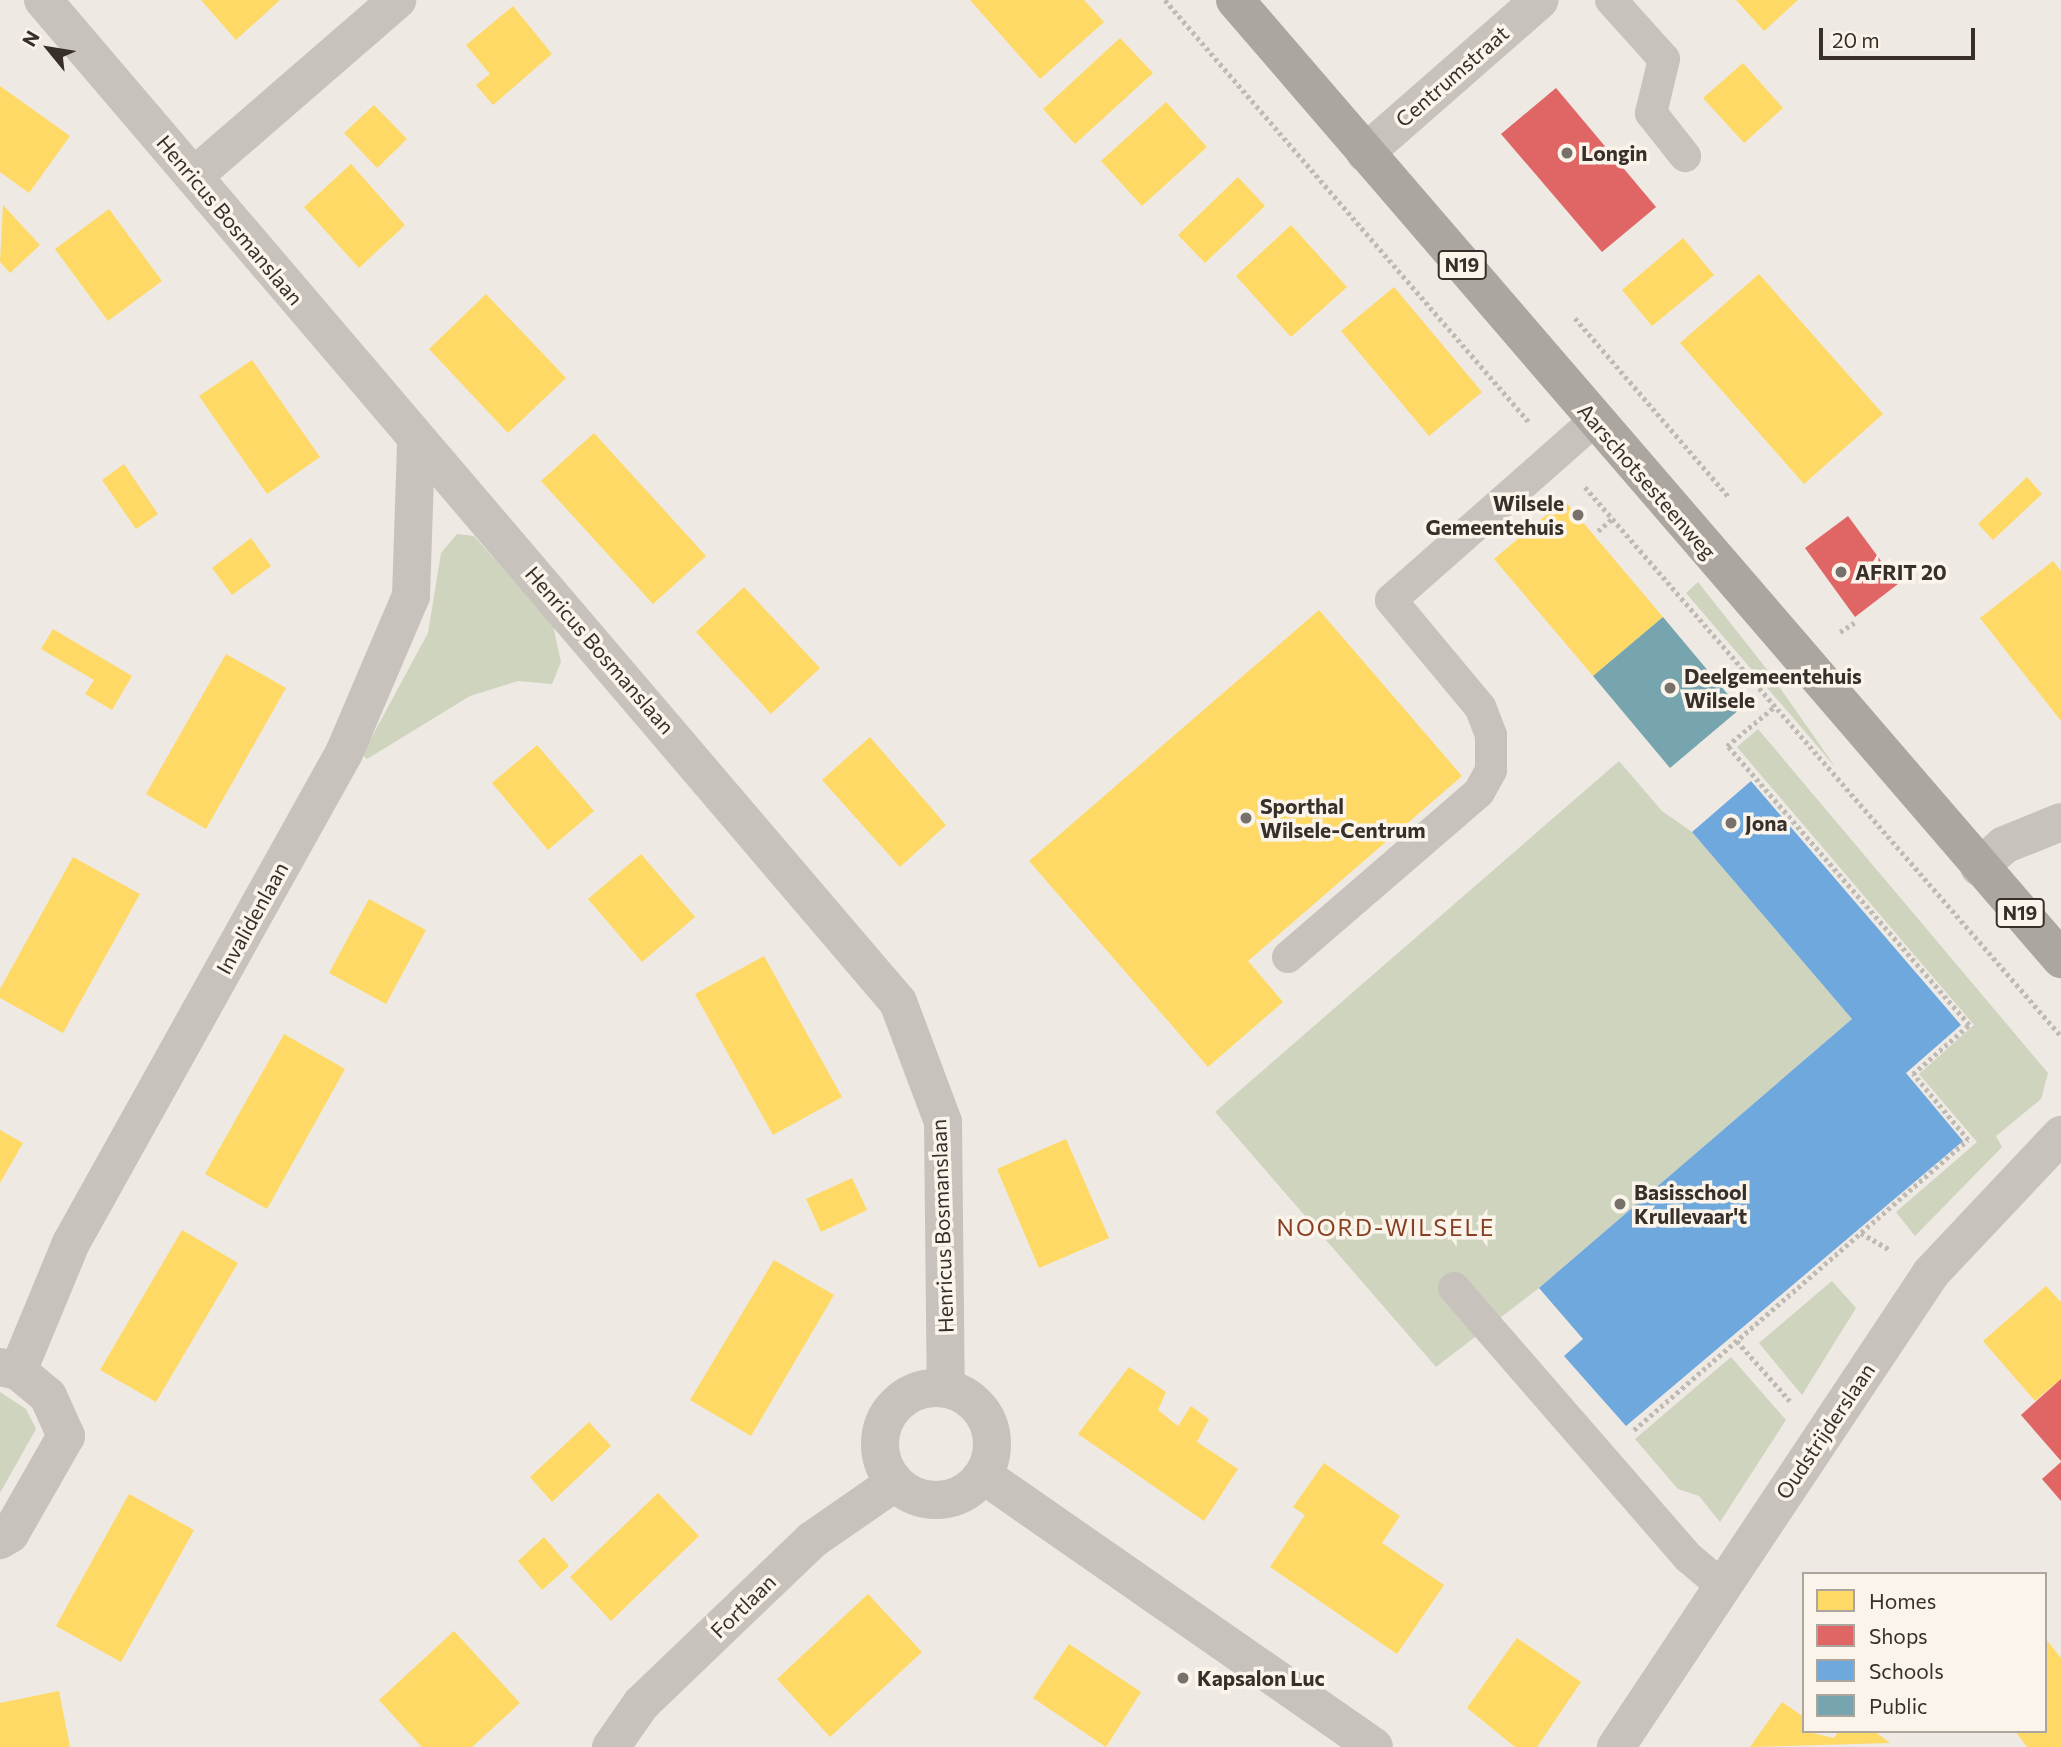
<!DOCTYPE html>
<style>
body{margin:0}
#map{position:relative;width:2061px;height:1747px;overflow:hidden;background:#eee9e3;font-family:Commissioner,sans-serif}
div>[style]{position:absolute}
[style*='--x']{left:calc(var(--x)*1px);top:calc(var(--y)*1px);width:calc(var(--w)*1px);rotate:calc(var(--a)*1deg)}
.green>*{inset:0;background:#ced4bd}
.homes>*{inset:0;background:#ffd966}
.shops>*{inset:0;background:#e06666}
.schools>*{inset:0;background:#6fa8dc}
.public>*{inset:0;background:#76a5af}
.path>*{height:4.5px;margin-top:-2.25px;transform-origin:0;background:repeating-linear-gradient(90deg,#c0bab4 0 3.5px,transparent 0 7px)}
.service>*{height:32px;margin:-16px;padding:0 16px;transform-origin:16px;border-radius:16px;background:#c7c2bc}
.minor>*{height:38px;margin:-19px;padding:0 19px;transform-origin:19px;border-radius:19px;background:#c7c2bc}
.minor>.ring{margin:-19px;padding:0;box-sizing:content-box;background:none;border:38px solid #c7c2bc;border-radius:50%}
.primary>*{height:38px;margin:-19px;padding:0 19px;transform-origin:19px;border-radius:19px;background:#aca6a1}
.dots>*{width:19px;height:19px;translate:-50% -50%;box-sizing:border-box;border:4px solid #faf4eb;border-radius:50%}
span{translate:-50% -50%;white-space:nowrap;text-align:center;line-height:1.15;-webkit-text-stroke:7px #faf4eb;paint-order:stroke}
.shield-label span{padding:2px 5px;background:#faf4eb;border:2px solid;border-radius:5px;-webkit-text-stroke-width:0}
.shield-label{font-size:19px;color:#382f2a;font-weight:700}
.street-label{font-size:21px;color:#382f2a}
.poi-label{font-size:21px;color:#382f2a;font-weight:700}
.left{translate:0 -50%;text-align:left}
.right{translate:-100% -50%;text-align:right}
.neighbourhood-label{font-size:23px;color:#873f23;letter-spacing:2px}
.legend{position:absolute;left:1802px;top:1572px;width:245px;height:161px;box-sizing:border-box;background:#faf4eb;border:2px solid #aca59e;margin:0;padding:9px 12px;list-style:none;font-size:21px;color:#382f2a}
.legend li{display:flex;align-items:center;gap:14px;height:35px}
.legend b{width:35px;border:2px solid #aca59e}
.north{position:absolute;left:14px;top:14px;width:70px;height:70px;-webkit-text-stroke:5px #faf4eb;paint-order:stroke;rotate:300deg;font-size:19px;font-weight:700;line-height:28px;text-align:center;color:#382f2a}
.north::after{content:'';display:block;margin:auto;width:24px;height:32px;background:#382f2a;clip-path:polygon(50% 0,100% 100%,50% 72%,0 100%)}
.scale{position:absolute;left:1819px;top:28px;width:156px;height:32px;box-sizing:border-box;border:4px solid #382f2a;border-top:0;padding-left:9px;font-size:21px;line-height:24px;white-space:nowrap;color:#382f2a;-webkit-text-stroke:5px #faf4eb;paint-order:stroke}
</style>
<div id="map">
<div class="green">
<div style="clip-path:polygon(457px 534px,474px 536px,553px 625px,561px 662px,552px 684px,518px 681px,470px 696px,367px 759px,362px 755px,428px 633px,441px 553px)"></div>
<div style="clip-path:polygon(1698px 582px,1769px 672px,1836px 768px,1686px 593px)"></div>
<div style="clip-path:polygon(1758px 729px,2048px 1073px,2041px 1099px,1996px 1136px,2002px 1147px,1915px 1236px,1896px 1212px,1977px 1142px,1919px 1074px,1974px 1025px,1737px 747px)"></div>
<div style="clip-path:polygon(1619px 761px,1662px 811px,1692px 832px,1852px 1019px,1539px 1288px,1436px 1367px,1215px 1112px)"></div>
<div style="clip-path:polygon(1832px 1281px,1856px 1308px,1802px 1395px,1759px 1343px)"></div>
<div style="clip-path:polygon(1731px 1357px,1786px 1420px,1720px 1522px,1699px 1496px,1678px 1489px,1635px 1439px)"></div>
<div style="clip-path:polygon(0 1392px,26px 1409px,36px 1429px,0 1493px)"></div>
</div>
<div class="homes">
<div style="clip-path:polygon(201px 0,280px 0,236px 40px)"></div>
<div style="clip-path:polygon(970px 0,1084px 0,1104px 22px,1040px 79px)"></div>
<div style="clip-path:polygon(1736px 0,1798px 0,1764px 31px)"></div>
<div style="clip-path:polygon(513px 6px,552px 54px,493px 105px,476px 85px,490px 74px,466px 45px)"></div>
<div style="clip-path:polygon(1120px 38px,1153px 73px,1075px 144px,1043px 109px)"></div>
<div style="clip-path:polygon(1743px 63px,1783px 108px,1744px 143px,1703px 98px)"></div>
<div style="clip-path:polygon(0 86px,70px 136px,29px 193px,0 172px)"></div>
<div style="clip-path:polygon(1166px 102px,1207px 147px,1142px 206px,1101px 161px)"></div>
<div style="clip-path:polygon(374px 105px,407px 139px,377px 168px,344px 133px)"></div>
<div style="clip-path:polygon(351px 164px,405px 225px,359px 268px,304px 207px)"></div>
<div style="clip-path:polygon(1238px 177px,1265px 206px,1205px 263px,1178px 235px)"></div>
<div style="clip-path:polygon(3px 205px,40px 245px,10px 273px,0 262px)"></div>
<div style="clip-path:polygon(109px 209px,162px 281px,108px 321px,55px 249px)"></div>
<div style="clip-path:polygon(1291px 225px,1347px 287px,1291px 337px,1236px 276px)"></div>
<div style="clip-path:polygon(1683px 238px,1714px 275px,1652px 326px,1622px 290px)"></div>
<div style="clip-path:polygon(1759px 274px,1883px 414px,1804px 484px,1680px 343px)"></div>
<div style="clip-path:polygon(1394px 287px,1482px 392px,1429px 436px,1341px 331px)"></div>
<div style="clip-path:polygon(486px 294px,566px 378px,508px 433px,429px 349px)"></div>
<div style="clip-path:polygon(252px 360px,320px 457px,267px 494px,199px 396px)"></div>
<div style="clip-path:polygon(594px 433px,706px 556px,653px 604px,541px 481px)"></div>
<div style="clip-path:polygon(124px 464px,158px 514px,136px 529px,102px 480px)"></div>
<div style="clip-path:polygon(2027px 477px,2042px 494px,1993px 540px,1978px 524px)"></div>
<div style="clip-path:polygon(1564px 500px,1663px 617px,1593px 676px,1494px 559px)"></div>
<div style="clip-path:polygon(251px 538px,271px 566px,232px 595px,212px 568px)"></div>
<div style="clip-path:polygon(2053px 561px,2061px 571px,2061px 721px,1980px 618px)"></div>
<div style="clip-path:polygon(744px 587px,820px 668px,771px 714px,696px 632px)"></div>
<div style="clip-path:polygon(1319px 610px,1462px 776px,1248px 961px,1283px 1002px,1208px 1067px,1029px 861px)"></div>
<div style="clip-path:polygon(53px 629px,132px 676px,112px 710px,85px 694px,94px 680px,41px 649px)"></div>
<div style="clip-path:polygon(226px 654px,286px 688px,206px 829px,146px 794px)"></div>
<div style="clip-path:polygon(870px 737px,946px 825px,900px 867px,822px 780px)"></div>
<div style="clip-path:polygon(537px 745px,594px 811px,548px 850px,492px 783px)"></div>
<div style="clip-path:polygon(641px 854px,695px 917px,642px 962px,588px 899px)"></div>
<div style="clip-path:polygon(73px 857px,140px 894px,63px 1033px,0 998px,0 989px)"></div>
<div style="clip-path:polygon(369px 899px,426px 930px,386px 1004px,329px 973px)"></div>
<div style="clip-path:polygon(764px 956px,842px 1097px,773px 1135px,695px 994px)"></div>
<div style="clip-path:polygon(284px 1034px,345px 1069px,267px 1209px,205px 1174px)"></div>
<div style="clip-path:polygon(0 1130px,23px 1143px,0 1183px)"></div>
<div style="clip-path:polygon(1066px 1139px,1109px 1238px,1039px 1268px,997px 1169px)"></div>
<div style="clip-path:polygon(852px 1178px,867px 1210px,821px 1232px,806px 1199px)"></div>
<div style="clip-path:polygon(182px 1230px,238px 1263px,156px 1402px,100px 1370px)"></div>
<div style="clip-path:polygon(774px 1260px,834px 1295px,751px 1436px,690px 1400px)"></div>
<div style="clip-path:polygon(2046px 1286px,2061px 1302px,2061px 1379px,2035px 1401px,1983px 1341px)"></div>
<div style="clip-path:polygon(1129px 1367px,1166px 1392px,1158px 1410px,1178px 1426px,1191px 1406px,1209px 1419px,1197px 1442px,1238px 1469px,1204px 1521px,1078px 1434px)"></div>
<div style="clip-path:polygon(589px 1422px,611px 1446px,552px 1502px,530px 1477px)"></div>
<div style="clip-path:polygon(1324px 1463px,1400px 1516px,1382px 1543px,1444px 1585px,1397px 1654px,1270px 1567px,1305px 1515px,1293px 1507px)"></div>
<div style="clip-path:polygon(658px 1493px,699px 1536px,611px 1621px,570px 1577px)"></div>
<div style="clip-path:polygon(129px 1494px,194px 1530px,121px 1662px,56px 1626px)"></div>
<div style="clip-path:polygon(544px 1537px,569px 1566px,542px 1590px,518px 1561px)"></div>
<div style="clip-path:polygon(868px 1594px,922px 1652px,830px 1737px,777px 1679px)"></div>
<div style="clip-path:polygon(454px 1631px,520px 1703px,472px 1747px,422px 1747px,379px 1700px)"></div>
<div style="clip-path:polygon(1517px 1638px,1581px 1682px,1537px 1747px,1515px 1747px,1467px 1708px)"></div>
<div style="clip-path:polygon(2045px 1638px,2061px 1658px,2061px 1747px,2027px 1747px,2015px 1731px,2045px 1731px)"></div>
<div style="clip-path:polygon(1069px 1644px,1141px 1692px,1106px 1747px,1033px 1698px)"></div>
<div style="clip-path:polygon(59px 1691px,70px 1747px,0 1747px,0 1703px)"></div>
<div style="clip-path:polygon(1782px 1702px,1804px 1717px,1804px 1731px,1834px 1738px,1839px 1731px,1874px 1731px,1890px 1743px,1750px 1747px)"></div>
</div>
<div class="shops">
<div style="clip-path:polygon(1556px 88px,1656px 207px,1602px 252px,1501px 134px)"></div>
<div style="clip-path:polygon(1848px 516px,1898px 584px,1855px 617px,1805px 548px)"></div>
<div style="clip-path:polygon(2061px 1379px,2061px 1461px,2021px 1415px)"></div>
<div style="clip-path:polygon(2061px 1462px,2061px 1501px,2042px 1479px)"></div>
</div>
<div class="schools">
<div style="clip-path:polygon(1751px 781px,1961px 1025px,1906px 1073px,1963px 1141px,1626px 1426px,1564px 1356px,1583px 1339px,1539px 1288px,1852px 1019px,1692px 832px)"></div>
</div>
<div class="public">
<div style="clip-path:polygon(1663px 617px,1740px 709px,1670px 768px,1593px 676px)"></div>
</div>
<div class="path">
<div style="--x:1165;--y:0;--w:557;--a:49.22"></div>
<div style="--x:1575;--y:318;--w:236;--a:49.3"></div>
<div style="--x:1585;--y:487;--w:727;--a:49.07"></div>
<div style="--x:1598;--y:531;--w:18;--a:-41"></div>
<div style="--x:1840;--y:632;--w:17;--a:-33"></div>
<div style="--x:1861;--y:1233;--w:34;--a:30"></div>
<div style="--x:1737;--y:1341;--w:80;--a:48.5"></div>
<div style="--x:1634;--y:1430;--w:442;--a:-41"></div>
<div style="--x:1968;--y:1140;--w:86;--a:-129.8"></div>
<div style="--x:1913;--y:1074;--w:74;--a:-41.2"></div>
<div style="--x:1969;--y:1025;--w:369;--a:-130.9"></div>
<div style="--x:1727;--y:746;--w:60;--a:-39.6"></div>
</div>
<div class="service">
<div style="--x:1611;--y:0;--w:79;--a:48.1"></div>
<div style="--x:1664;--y:59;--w:56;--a:103.5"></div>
<div style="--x:1651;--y:113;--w:55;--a:51.7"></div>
<div style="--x:1288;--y:957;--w:252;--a:-40.8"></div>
<div style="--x:1479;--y:792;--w:25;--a:-61"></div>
<div style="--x:1491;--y:770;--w:35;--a:-90"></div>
<div style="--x:1491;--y:735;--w:30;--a:-111"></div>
<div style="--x:1480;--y:707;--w:139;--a:-129.8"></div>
<div style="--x:1391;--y:600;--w:272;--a:-41.4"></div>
<div style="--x:1454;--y:1288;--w:358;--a:49"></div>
<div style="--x:1689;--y:1558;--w:43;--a:40.3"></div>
</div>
<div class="minor">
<div style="--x:43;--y:0;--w:1317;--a:49.53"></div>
<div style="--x:898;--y:1002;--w:128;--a:69.4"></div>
<div style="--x:943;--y:1122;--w:266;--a:89.4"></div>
<div style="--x:1365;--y:153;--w:232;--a:-41.2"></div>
<div style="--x:194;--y:176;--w:269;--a:-40.9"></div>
<div style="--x:1979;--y:867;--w:33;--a:-41"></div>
<div style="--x:2004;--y:845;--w:61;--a:-22"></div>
<div style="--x:0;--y:1367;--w:18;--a:13"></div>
<div style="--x:18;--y:1371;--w:39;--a:40"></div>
<div style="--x:48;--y:1396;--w:44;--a:65.8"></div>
<div style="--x:66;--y:1436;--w:113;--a:119.7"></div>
<div style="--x:10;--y:1534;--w:12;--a:149"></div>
<div style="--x:18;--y:1371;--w:139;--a:-67.5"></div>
<div style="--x:71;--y:1243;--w:561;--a:-60.88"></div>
<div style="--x:344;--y:753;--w:171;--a:-66.9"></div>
<div style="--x:411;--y:596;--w:152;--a:-88.1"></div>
<div class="ring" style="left:880px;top:1388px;width:74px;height:74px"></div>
<div style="--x:983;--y:1475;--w:476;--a:34.8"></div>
<div style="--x:611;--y:1747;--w:52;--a:-55.1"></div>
<div style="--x:641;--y:1704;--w:237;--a:-43.8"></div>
<div style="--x:812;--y:1540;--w:98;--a:-34.7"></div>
<div style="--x:1616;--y:1747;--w:569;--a:-56.39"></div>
<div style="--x:1931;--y:1273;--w:190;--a:-46.7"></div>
</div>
<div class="primary">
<div style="--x:1235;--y:0;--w:1266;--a:49.26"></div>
</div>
<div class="dots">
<div style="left:1567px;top:153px;background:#78706b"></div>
<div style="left:1578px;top:515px;background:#78706b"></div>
<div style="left:1841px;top:572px;background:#78706b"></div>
<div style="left:1670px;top:688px;background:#78706b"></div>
<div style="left:1246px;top:818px;background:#78706b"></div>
<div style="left:1731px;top:823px;background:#78706b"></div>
<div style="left:1620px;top:1204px;background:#78706b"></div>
<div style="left:1183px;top:1678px;background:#78706b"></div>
</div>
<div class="shield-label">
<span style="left:1462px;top:265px">N19</span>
<span style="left:2020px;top:913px">N19</span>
</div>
<div class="street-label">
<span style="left:1452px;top:76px;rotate:-41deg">Centrumstraat</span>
<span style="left:230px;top:220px;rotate:50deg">Henricus Bosmanslaan</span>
<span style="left:1647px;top:481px;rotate:49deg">Aarschotsesteenweg</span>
<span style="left:600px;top:650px;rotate:49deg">Henricus Bosmanslaan</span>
<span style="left:252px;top:918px;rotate:-61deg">Invalidenlaan</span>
<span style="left:942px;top:1226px;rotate:-92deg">Henricus Bosmanslaan</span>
<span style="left:1825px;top:1431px;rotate:-56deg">Oudstrijderslaan</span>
<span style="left:743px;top:1606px;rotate:-44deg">Fortlaan</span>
</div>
<div class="poi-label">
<span class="left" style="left:1581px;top:153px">Longin</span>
<span class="right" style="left:1564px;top:515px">Wilsele<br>Gemeentehuis</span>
<span class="left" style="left:1855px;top:572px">AFRIT 20</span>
<span class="left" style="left:1684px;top:688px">Deelgemeentehuis<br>Wilsele</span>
<span class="left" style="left:1260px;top:818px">Sporthal<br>Wilsele-Centrum</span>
<span class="left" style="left:1745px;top:823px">Jona</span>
<span class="left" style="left:1634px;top:1204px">Basisschool<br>Krullevaar't</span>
<span class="left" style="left:1197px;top:1678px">Kapsalon Luc</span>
</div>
<div class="neighbourhood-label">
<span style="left:1386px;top:1227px">NOORD-WILSELE</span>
</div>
<ul class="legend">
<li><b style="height:19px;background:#ffd966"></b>Homes</li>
<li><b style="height:19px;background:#e06666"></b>Shops</li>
<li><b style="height:19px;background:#6fa8dc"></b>Schools</li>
<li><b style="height:19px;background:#76a5af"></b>Public</li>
</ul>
<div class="north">N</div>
<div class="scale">20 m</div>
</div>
